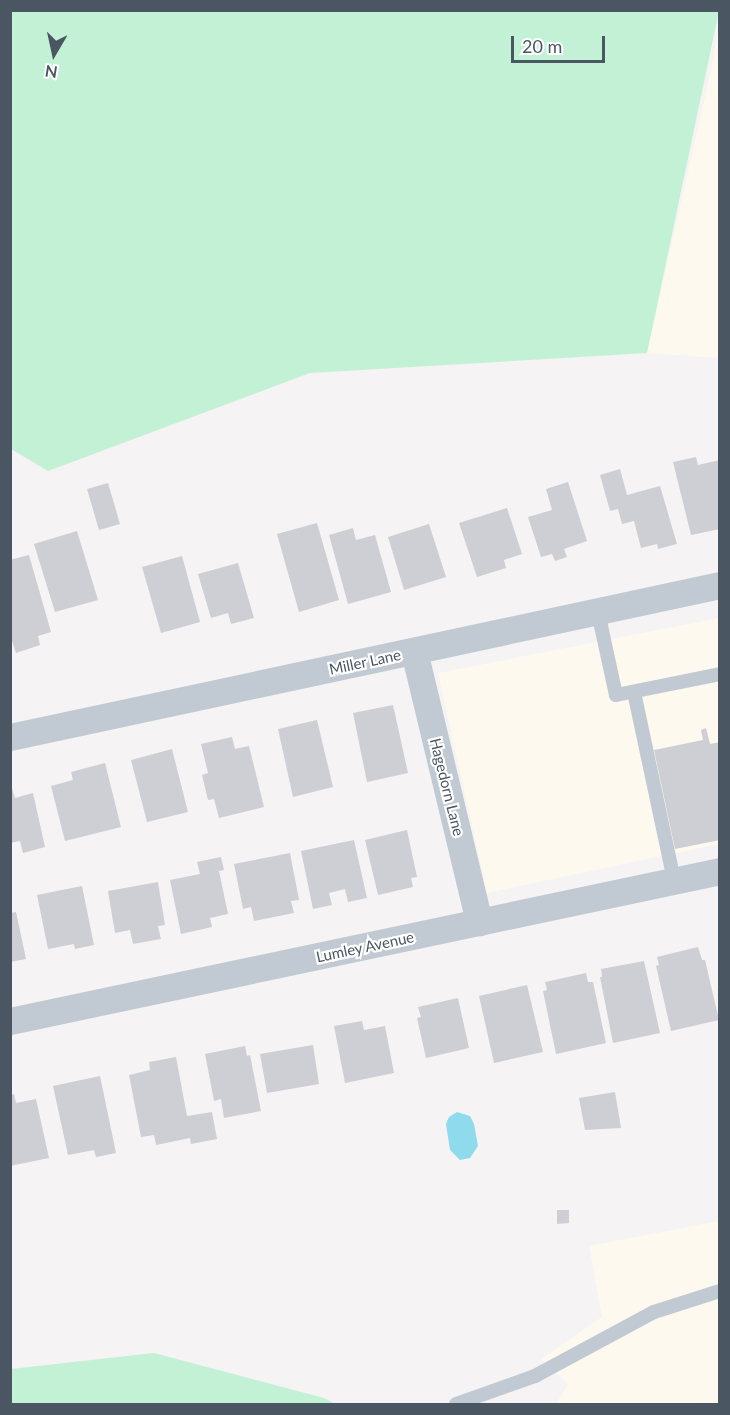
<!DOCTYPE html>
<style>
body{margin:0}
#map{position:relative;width:730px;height:1415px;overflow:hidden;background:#f5f3f3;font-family:Lato,sans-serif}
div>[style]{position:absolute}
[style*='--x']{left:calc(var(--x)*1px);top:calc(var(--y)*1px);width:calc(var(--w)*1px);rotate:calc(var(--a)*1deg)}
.commercial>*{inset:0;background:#fdf9ef}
.green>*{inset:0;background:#c3f1d5}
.water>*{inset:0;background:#90daee}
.building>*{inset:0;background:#cdcfd5}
.service>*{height:14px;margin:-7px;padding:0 7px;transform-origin:7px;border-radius:7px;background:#c1cad2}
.minor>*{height:27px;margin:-13.5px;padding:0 13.5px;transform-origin:13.5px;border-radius:13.5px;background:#c1cad2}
span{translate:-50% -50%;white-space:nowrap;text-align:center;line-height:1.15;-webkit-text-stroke:4.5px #fff;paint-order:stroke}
.street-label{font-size:15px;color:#4a5661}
.frame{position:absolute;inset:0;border:12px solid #4a5661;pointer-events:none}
.north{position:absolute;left:24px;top:24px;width:60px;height:60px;-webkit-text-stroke:4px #fff;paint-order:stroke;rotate:189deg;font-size:16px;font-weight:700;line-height:24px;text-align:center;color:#4a5661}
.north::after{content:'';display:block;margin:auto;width:21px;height:27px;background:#4a5661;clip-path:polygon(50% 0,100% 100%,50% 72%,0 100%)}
.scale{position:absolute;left:511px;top:36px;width:94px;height:27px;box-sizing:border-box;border:3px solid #4a5661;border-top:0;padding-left:8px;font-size:18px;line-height:21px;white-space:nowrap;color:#4a5661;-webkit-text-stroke:4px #fff;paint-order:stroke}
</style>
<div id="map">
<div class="commercial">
<div style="clip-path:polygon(719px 25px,719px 358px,647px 353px,710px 75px)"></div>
<div style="clip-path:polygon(719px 618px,719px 844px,487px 893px,438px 673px)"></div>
<div style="clip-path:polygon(719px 1221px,719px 1404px,556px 1404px,568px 1384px,541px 1359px,602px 1317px,589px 1246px)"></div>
</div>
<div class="green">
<div style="clip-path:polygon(10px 11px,719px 11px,647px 353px,310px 373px,48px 471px,11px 449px)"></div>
<div style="clip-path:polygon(154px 1353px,324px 1398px,335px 1404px,11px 1404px,11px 1369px)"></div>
</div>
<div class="water">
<div style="clip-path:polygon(457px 1112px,470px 1116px,474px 1124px,478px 1146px,470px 1158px,460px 1160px,450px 1150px,446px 1124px,449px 1117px)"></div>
</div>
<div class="building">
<div style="clip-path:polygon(696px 457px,698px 465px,720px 460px,720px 529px,691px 535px,673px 462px)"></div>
<div style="clip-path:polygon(620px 469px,627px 495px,660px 486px,677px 544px,658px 549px,657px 544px,641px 548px,634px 521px,622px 524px,618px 509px,610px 511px,600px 475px)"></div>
<div style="clip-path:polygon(568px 482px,587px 541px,564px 549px,567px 557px,555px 561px,552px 554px,541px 557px,528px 517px,552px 510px,546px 489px)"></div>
<div style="clip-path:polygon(108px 483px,120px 524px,99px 530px,87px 489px)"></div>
<div style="clip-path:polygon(507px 508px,522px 554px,504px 560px,506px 568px,477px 577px,459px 523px)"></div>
<div style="clip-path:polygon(317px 523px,339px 600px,299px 612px,277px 534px)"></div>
<div style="clip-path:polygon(429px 524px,446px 577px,404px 590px,388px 537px)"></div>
<div style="clip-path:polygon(353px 528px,356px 540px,375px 535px,391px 592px,348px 604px,329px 535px)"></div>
<div style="clip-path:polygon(77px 531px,98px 600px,55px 612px,34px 544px)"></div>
<div style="clip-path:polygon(29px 555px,51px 632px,38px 636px,40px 645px,16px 653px,10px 635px,10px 560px)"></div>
<div style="clip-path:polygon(182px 556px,200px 622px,161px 633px,142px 567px)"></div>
<div style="clip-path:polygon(238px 563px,254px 618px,231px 624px,228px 613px,211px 618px,198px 574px)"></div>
<div style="clip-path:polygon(393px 705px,408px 773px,367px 782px,353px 713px)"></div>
<div style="clip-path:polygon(317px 720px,333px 787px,293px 797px,278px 729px)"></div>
<div style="clip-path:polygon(706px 728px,710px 744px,720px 742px,720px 840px,675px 849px,654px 750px,703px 740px,701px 730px)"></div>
<div style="clip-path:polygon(232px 737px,235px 749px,249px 746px,264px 807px,219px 818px,214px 799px,208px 800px,202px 775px,208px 773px,201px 744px)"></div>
<div style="clip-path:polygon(172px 749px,188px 812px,147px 822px,131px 760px)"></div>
<div style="clip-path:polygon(105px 763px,121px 827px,65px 841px,51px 786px,73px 780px,71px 772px)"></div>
<div style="clip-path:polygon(10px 782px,15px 798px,33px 793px,45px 847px,23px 853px,20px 841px,10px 843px)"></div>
<div style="clip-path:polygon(407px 830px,417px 877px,411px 878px,413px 887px,378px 895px,365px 840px)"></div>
<div style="clip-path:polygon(354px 840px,367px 898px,348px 902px,345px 889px,329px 893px,332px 905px,313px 909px,301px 851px)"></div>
<div style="clip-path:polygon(290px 853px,299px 900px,291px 901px,294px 913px,254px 921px,251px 907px,243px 909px,234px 864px)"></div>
<div style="clip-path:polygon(221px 857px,224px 870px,219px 871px,228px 914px,210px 918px,212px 927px,181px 934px,170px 880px,200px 874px,197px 862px)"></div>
<div style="clip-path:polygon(158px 882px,165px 925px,158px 926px,161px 939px,133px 944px,130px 930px,115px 933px,108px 891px)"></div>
<div style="clip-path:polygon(82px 886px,94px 945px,75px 949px,74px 944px,48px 949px,37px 895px)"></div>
<div style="clip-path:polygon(16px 912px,26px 959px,10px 962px,10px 913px)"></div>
<div style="clip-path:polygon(698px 947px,702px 960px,705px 960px,719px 1020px,671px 1031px,656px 966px,659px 965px,657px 957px)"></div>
<div style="clip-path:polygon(644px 961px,660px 1033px,613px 1043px,600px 977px,602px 977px,601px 969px)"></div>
<div style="clip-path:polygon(586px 973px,588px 982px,593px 982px,606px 1043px,556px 1054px,543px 991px,547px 990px,545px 982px)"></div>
<div style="clip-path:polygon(527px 985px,543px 1052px,494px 1063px,479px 996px)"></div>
<div style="clip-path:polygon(458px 998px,469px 1048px,426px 1058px,417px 1018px,421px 1017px,418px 1007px)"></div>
<div style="clip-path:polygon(362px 1021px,364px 1030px,385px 1026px,394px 1073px,345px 1083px,334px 1026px)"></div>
<div style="clip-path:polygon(313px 1045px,319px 1084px,267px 1093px,260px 1054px)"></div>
<div style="clip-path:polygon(245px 1046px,247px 1056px,250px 1055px,261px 1111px,224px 1118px,221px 1099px,214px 1101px,205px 1054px)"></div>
<div style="clip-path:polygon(176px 1057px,187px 1116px,212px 1112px,217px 1139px,191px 1144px,190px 1138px,156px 1145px,154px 1135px,141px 1137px,129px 1075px,150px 1070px,149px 1062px)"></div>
<div style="clip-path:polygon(100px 1076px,116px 1153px,96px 1157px,94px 1150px,68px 1155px,53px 1086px)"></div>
<div style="clip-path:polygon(615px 1092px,621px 1128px,585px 1130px,579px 1098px)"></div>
<div style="clip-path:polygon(14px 1094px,16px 1103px,36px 1099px,49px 1158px,10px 1166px,10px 1095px)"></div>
<div style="clip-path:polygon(557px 1210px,569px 1210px,569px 1223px,557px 1224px)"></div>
</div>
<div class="service">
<div style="--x:598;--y:612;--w:85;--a:77.8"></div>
<div style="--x:616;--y:695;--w:106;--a:-11.4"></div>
<div style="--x:634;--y:692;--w:192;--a:78"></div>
<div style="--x:456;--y:1404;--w:84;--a:-19.5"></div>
<div style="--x:535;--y:1376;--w:135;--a:-28.3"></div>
<div style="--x:654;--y:1312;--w:69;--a:-17.7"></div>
</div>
<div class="minor">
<div style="--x:414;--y:651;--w:279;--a:76.5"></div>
<div style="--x:10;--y:737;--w:726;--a:-12.08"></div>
<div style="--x:10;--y:1021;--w:726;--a:-11.93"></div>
</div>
<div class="street-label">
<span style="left:365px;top:662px;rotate:-12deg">Miller Lane</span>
<span style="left:447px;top:787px;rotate:76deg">Hagedorn Lane</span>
<span style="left:365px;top:947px;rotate:-12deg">Lumley Avenue</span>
</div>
<div class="frame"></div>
<div class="north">N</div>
<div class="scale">20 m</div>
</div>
